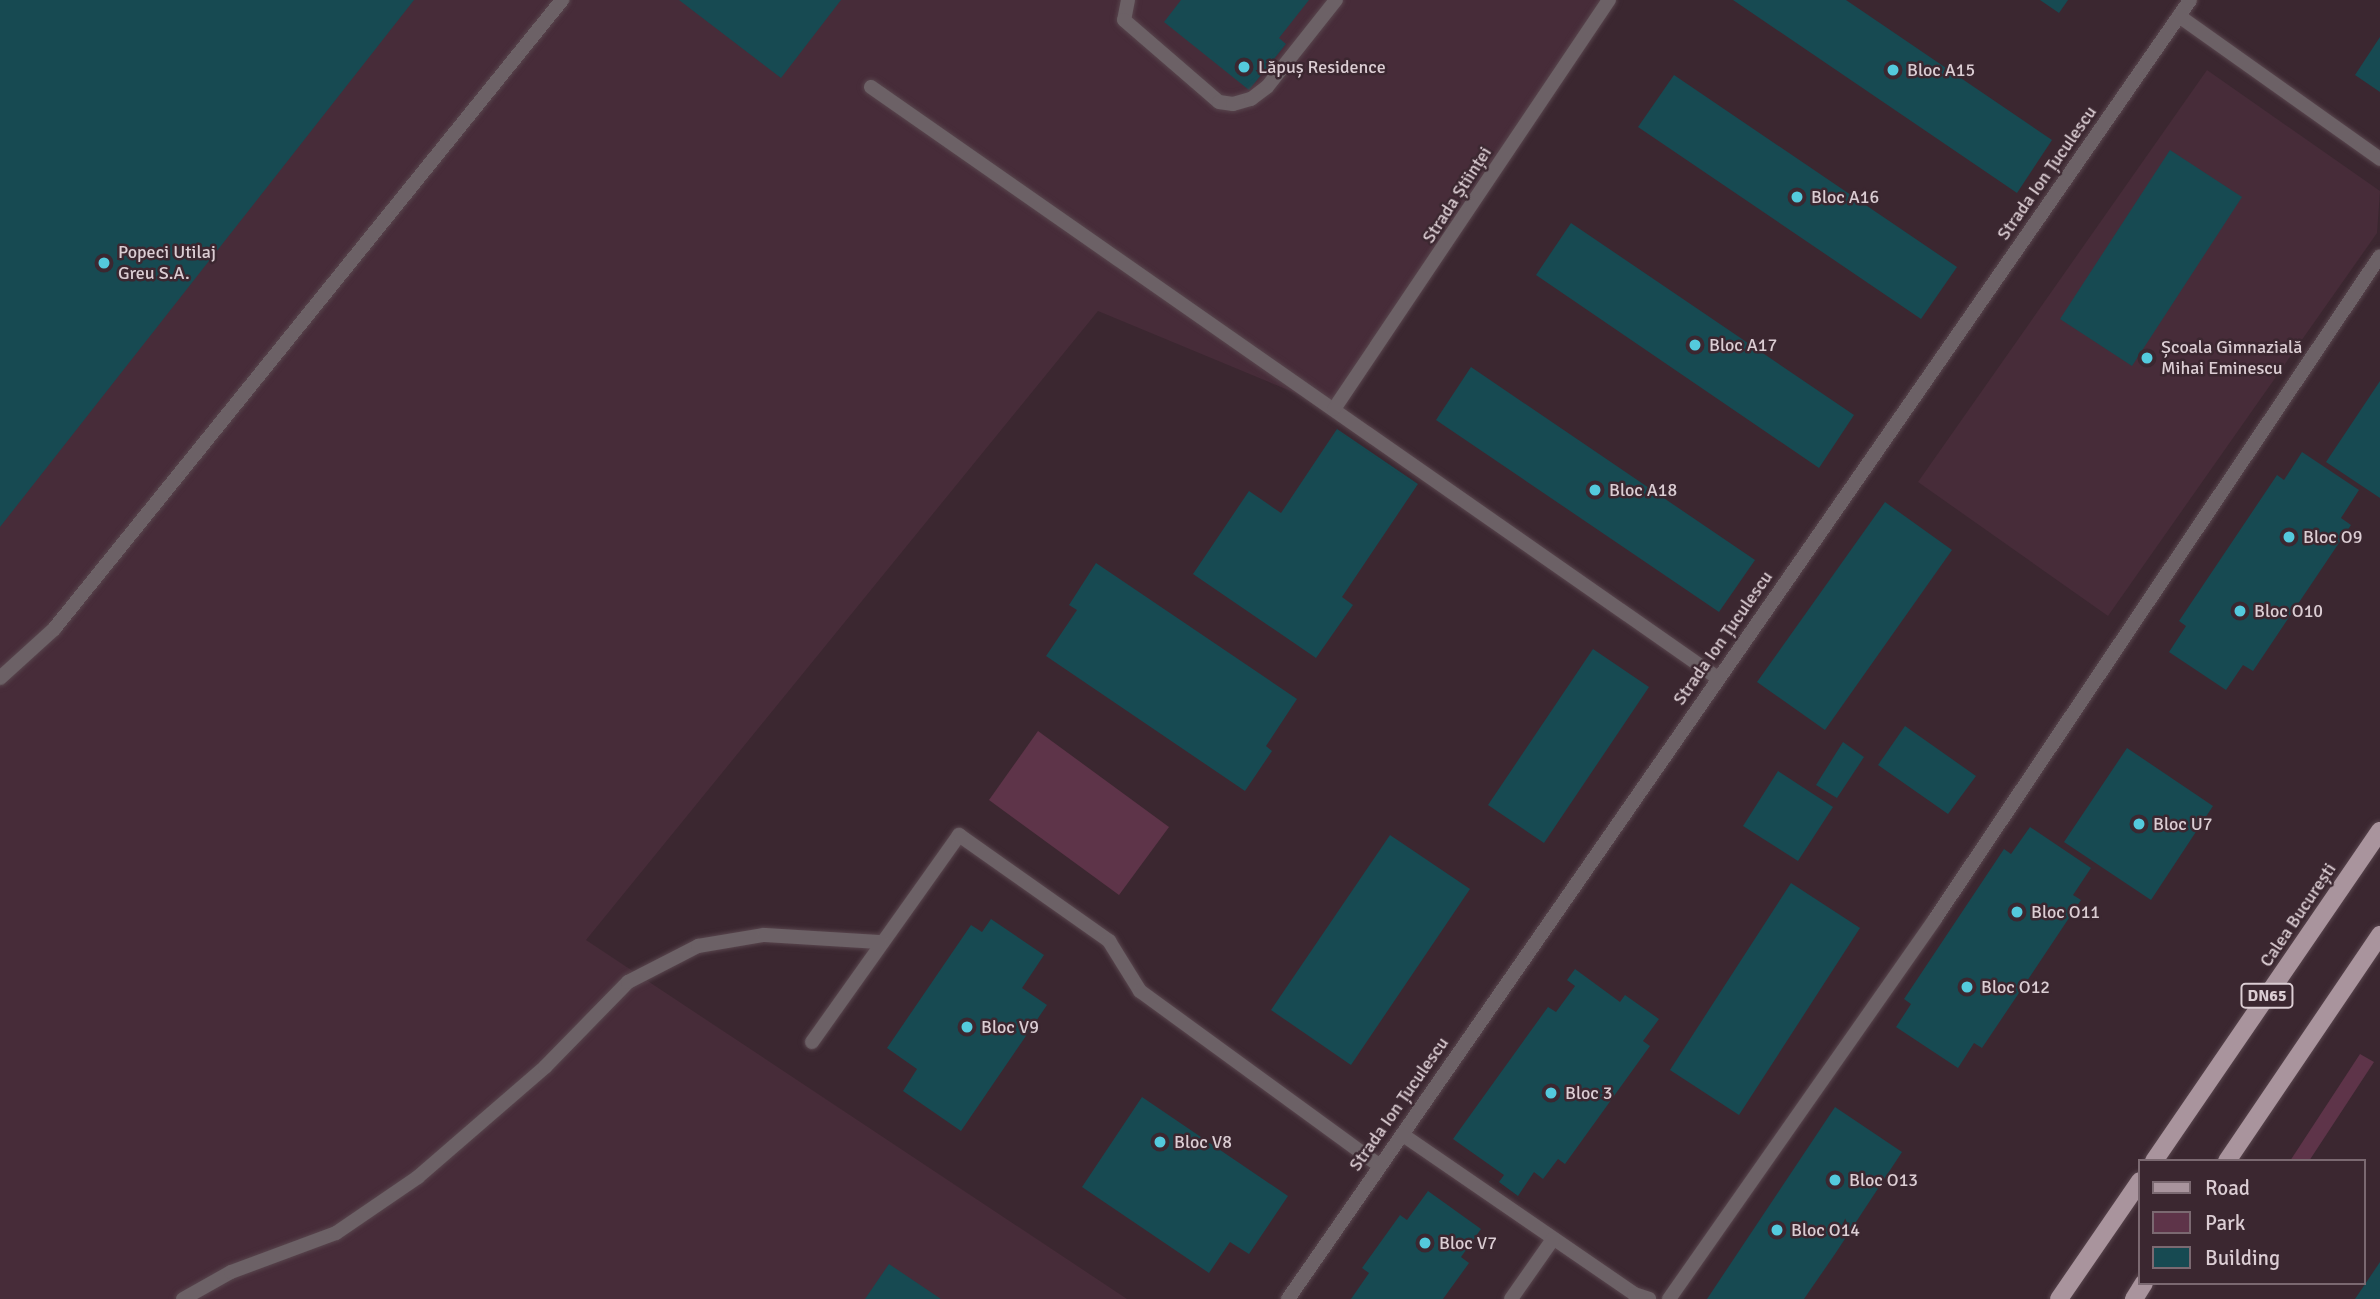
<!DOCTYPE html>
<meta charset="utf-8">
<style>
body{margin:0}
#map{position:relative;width:2380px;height:1299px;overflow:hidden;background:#3b2730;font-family:Signika,sans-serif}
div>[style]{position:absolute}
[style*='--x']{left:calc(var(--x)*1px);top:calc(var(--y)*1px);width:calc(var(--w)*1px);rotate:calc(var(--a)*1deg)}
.built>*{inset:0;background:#472c39}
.green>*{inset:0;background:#5e3449}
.building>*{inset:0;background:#174a52}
.roads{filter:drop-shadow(0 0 2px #58454d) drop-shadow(0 0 2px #58454d)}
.service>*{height:14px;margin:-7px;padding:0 7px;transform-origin:7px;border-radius:7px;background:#6c6166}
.minor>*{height:14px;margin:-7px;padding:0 7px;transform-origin:7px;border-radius:7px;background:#6c6166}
.primary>*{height:18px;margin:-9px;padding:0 9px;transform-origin:9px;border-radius:9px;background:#a9949d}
.dots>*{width:19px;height:19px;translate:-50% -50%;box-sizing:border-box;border:4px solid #3b2730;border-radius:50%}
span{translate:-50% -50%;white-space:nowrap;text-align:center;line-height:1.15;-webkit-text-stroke:5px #3b2730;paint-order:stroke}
.shield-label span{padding:2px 5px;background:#3b2730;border:2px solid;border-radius:5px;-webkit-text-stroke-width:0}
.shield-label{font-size:16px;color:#dbcdd3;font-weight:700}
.poi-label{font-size:18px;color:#dbcdd3}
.left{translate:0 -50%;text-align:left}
.street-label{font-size:18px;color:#dbcdd3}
.legend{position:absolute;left:2138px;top:1159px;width:228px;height:126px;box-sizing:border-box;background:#3b2730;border:2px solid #7b6971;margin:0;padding:9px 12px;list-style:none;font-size:21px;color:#dbcdd3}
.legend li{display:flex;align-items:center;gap:14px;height:35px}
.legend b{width:35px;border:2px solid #7b6971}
</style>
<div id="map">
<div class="built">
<div style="clip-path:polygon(0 0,1609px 0,1334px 409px,1098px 311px,586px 940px,1127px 1299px,0 1299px)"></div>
<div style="clip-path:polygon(2207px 70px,2380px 191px,2377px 233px,2108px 616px,1918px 482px)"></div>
</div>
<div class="green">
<div style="clip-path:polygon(1038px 731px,1169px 827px,1119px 895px,989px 800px)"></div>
<div style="clip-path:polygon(2360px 1054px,2374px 1062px,2309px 1161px,2290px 1161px)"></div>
</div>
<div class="building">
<div style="clip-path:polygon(0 0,414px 0,0 527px)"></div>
<div style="clip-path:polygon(679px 0,841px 0,781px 78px)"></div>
<div style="clip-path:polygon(1181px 0,1309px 0,1279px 38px,1286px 44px,1249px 90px,1164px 22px)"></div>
<div style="clip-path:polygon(1733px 0,1846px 0,2052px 140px,2017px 193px)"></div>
<div style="clip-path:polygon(2040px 0,2068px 0,2059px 13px)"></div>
<div style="clip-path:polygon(2380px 37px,2380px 92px,2355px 75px)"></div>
<div style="clip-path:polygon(1674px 75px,1957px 267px,1921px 319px,1638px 127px)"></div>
<div style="clip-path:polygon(2170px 150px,2242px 197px,2132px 366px,2060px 319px)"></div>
<div style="clip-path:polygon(1571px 223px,1854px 415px,1819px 468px,1536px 275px)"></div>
<div style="clip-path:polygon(1471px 367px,1755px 560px,1719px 612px,1436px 420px)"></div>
<div style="clip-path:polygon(2380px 381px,2380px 498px,2326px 462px)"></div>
<div style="clip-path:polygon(1337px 429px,1418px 484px,1342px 597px,1353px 605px,1316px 658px,1193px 574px,1249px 491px,1281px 513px)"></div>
<div style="clip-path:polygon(2302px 452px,2359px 490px,2341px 518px,2351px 525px,2253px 671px,2243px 665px,2226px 690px,2169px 652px,2186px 626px,2179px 621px,2277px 475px,2284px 480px)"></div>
<div style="clip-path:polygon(1885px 502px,1952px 550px,1825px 730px,1757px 682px)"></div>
<div style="clip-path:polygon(1096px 563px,1297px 699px,1266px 746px,1272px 751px,1245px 791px,1046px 656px,1077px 610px,1069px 605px)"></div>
<div style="clip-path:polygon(1593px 649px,1649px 687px,1544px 843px,1488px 805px)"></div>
<div style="clip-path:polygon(1905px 726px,1976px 776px,1948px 814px,1878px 765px)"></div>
<div style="clip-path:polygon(1843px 742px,1864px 757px,1837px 798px,1816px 785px)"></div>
<div style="clip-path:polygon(2127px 748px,2213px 806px,2151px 900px,2064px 842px)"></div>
<div style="clip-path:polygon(1778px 771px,1833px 807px,1798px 861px,1743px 826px)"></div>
<div style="clip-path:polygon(2030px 827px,2091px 868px,2073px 895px,2081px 900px,2031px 975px,1982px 1048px,1974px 1043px,1958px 1068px,1896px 1027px,1911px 1004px,1904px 999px,2004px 849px,2011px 854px)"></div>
<div style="clip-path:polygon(1390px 835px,1470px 889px,1351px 1065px,1271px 1010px)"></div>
<div style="clip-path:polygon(1791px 883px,1860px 928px,1739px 1115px,1670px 1070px)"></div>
<div style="clip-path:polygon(991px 919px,1044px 955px,1022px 988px,1047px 1005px,961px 1131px,903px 1091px,917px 1069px,887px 1048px,971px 925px,982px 932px)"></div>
<div style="clip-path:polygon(1575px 969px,1620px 1002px,1625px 995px,1659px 1019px,1643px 1041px,1650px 1046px,1565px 1164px,1558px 1159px,1543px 1179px,1534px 1172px,1518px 1196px,1499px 1182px,1504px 1175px,1453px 1139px,1548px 1007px,1556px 1012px,1575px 986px,1567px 980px)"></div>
<div style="clip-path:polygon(1142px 1097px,1288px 1196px,1249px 1254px,1230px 1242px,1209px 1273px,1082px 1187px)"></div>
<div style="clip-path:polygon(1835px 1107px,1902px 1152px,1835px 1254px,1804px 1299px,1707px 1299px)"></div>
<div style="clip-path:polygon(1428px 1191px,1481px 1229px,1461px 1257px,1469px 1263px,1443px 1299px,1351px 1299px,1369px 1273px,1362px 1268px,1400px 1215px,1407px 1220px)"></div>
<div style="clip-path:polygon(2380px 1262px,2380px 1299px,2355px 1299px)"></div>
<div style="clip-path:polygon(889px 1264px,941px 1299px,865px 1299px)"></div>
</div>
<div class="roads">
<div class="service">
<div style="--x:1128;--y:0;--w:20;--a:101"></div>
<div style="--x:1124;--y:20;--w:125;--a:40.8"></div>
<div style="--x:1219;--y:102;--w:14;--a:8"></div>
<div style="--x:1233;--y:104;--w:19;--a:-16"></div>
<div style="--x:1251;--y:99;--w:20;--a:-37"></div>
<div style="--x:1267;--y:87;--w:111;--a:-51.6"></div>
<div style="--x:2179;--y:16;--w:247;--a:35.4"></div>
<div style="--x:871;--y:87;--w:1033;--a:34.91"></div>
<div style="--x:0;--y:678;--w:73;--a:-42.2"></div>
<div style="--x:54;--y:629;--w:809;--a:-51.07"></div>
<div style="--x:1403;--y:1135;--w:280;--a:34.5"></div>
<div style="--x:1634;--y:1294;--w:16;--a:18"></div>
<div style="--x:1511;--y:1299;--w:73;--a:-55"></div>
<div style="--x:1669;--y:1299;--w:464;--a:-55"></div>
<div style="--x:1935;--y:919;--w:798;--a:-56.13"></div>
</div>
<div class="minor">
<div style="--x:1334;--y:409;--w:493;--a:-56.1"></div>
<div style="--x:812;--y:1042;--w:254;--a:-54.6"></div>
<div style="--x:959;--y:835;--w:184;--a:35.2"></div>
<div style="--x:1109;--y:941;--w:59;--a:58.2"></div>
<div style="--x:1140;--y:991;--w:296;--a:36.1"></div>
<div style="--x:183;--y:1299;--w:55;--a:-29.4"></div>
<div style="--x:231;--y:1272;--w:112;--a:-20.4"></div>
<div style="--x:336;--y:1233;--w:99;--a:-34.3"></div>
<div style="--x:418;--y:1177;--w:168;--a:-40.9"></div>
<div style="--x:545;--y:1067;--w:119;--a:-45.7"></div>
<div style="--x:628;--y:982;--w:79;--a:-27.2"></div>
<div style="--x:698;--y:946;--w:67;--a:-9.5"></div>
<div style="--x:764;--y:935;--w:116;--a:3.5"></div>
<div style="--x:1288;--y:1299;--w:1581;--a:-55.22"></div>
</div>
<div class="primary">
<div style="--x:2154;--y:1161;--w:400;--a:-55.6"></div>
<div style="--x:2227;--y:1161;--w:273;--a:-55.9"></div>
<div style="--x:2059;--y:1299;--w:143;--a:-55.5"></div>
<div style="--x:2134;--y:1299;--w:19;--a:-58"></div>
</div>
</div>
<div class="dots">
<div style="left:1244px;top:67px;background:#54cadd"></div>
<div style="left:1893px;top:70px;background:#54cadd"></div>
<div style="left:1797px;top:197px;background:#54cadd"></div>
<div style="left:104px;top:263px;background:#54cadd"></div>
<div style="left:1695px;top:345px;background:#54cadd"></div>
<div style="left:2147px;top:358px;background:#54cadd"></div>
<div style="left:1595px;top:490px;background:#54cadd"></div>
<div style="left:2289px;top:537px;background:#54cadd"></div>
<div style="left:2240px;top:611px;background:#54cadd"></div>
<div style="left:2139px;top:824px;background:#54cadd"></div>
<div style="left:2017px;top:912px;background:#54cadd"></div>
<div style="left:1967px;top:987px;background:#54cadd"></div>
<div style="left:967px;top:1027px;background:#54cadd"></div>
<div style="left:1551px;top:1093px;background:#54cadd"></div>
<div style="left:1160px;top:1142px;background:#54cadd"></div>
<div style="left:1835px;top:1180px;background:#54cadd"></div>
<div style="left:1777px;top:1230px;background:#54cadd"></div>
<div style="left:1425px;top:1243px;background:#54cadd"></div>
</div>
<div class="shield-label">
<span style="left:2267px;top:996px">DN65</span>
</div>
<div class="poi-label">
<span class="left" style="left:1258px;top:67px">Lăpuș Residence</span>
<span class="left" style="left:1907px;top:70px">Bloc A15</span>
<span class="left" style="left:1811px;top:197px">Bloc A16</span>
<span class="left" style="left:118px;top:263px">Popeci Utilaj<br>Greu S.A.</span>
<span class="left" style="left:1709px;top:345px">Bloc A17</span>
<span class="left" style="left:2161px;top:358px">Școala Gimnazială<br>Mihai Eminescu</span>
<span class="left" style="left:1609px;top:490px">Bloc A18</span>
<span class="left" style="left:2303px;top:537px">Bloc O9</span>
<span class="left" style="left:2254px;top:611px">Bloc O10</span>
<span class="left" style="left:2153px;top:824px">Bloc U7</span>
<span class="left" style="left:2031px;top:912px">Bloc O11</span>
<span class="left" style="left:1981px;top:987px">Bloc O12</span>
<span class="left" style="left:981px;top:1027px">Bloc V9</span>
<span class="left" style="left:1565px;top:1093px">Bloc 3</span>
<span class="left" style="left:1174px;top:1142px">Bloc V8</span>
<span class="left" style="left:1849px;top:1180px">Bloc O13</span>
<span class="left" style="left:1791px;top:1230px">Bloc O14</span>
<span class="left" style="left:1439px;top:1243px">Bloc V7</span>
</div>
<div class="street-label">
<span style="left:2047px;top:173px;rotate:-55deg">Strada Ion Țuculescu</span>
<span style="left:1457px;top:195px;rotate:-57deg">Strada Științei</span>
<span style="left:1723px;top:638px;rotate:-55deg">Strada Ion Țuculescu</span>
<span style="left:2298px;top:915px;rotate:-56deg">Calea București</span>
<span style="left:1399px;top:1104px;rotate:-55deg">Strada Ion Țuculescu</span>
</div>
<ul class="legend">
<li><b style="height:9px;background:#a9949d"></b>Road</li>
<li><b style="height:19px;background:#5e3449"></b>Park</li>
<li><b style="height:19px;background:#174a52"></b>Building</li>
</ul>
</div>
